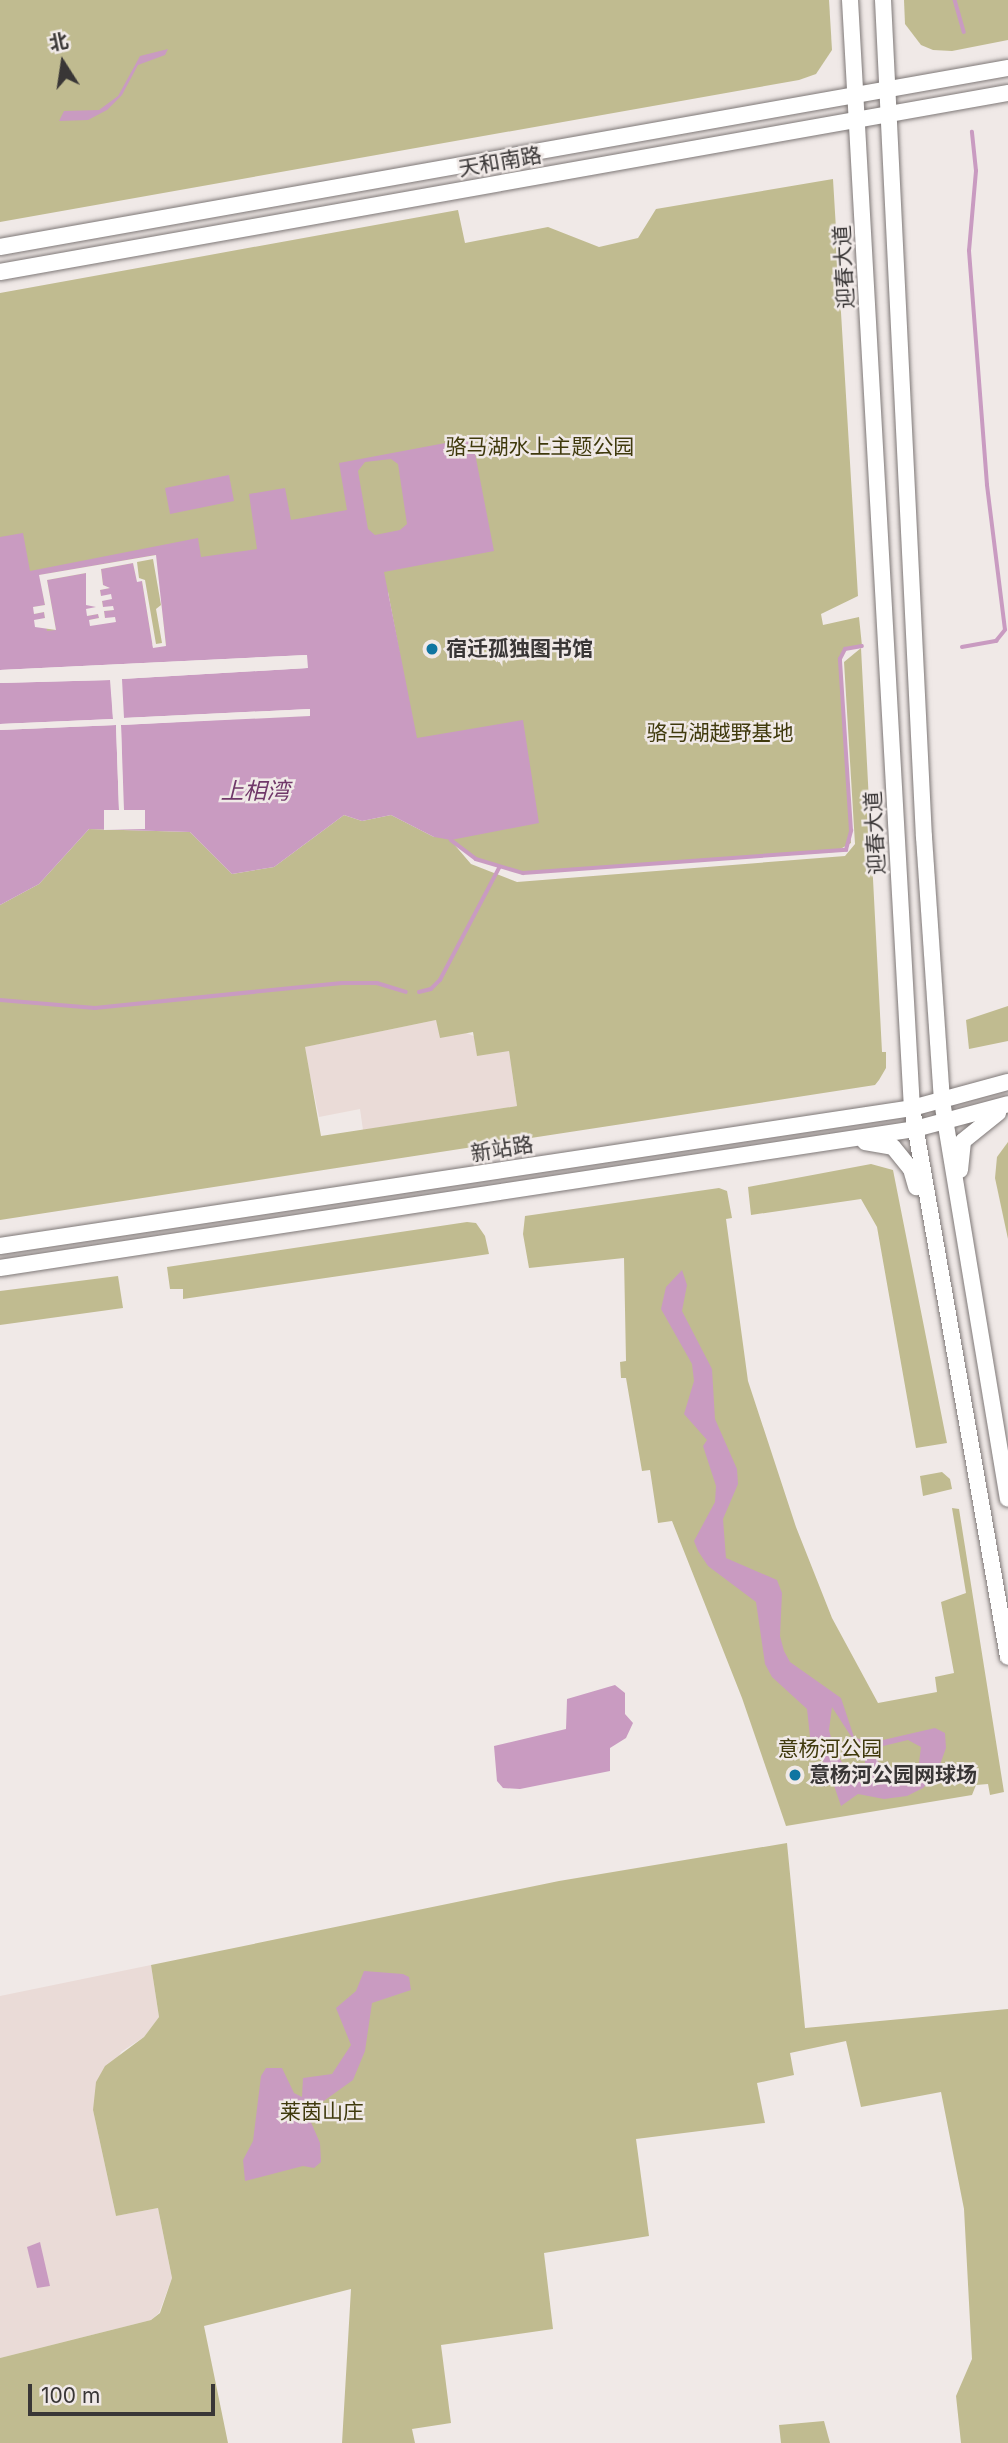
<!DOCTYPE html>
<meta charset="utf-8">
<style>
body{margin:0}
#map{position:relative;width:1008px;height:2443px;overflow:hidden;background:#f0e9e7;font-family:Inter,"Noto Sans SC",sans-serif}
div>[style]{position:absolute}
[style*='--x']{left:calc(var(--x)*1px);top:calc(var(--y)*1px);width:calc(var(--w)*1px);rotate:calc(var(--a)*1deg)}
.built>*{inset:0;background:#eadbd7}
.green>*{inset:0;background:#c0bb90}
.water>*{inset:0;background:#c99bc1}
.pier>*{inset:0;background:#f0e9e7}
.stream>*{height:3.5px;margin:-1.75px;padding:0 1.75px;transform-origin:1.75px;border-radius:1.75px;background:#c99bc1}
.roads{filter:drop-shadow(0 0 2px #7e7877) drop-shadow(0 0 2px #7e7877)}
.secondary>*{height:16px;margin:-8px;padding:0 8px;transform-origin:8px;border-radius:8px;background:#fff}
.dots>*{width:19px;height:19px;translate:-50% -50%;box-sizing:border-box;border:4px solid #f0e9e7;border-radius:50%}
span{translate:-50% -50%;white-space:nowrap;text-align:center;line-height:1.15;-webkit-text-stroke:5px #f0e9e7;paint-order:stroke}
.street-label{font-size:21px;color:#393636}
.park-label{font-size:21px;color:#3f390c}
.poi-label{font-size:21px;color:#393636;font-weight:700}
.left{translate:0 -50%;text-align:left}
.water-label{font-size:23px;color:#703869;font-style:italic}
.north{position:absolute;left:28px;top:28px;width:70px;height:70px;-webkit-text-stroke:5px #f0e9e7;paint-order:stroke;rotate:348deg;font-size:19px;font-weight:700;line-height:28px;text-align:center;color:#393636}
.north::after{content:'';display:block;margin:auto;width:24px;height:32px;background:#393636;clip-path:polygon(50% 0,100% 100%,50% 72%,0 100%)}
.scale{position:absolute;left:28px;top:2384px;width:187px;height:32px;box-sizing:border-box;border:4px solid #393636;border-top:0;padding-left:9px;font-size:21px;line-height:24px;white-space:nowrap;color:#393636;-webkit-text-stroke:5px #f0e9e7;paint-order:stroke}
</style>
<div id="map">
<div class="built">
<div style="clip-path:polygon(436px 1020px,509px 1051px,517px 1106px,363px 1130px,360px 1109px,319px 1117px,304px 1047px)"></div>
<div style="clip-path:polygon(151px 1965px,159px 2017px,144px 2037px,121px 2052px,93px 2110px,116px 2216px,158px 2208px,172px 2278px,159px 2313px,151px 2320px,0 2358px,0 1996px)"></div>
</div>
<div class="green">
<div style="clip-path:polygon(0 0,829px 0,832px 50px,816px 74px,799px 80px,0 222px)"></div>
<div style="clip-path:polygon(904px 0,1008px 0,1008px 40px,952px 51px,933px 50px,921px 45px,905px 24px)"></div>
<div style="clip-path:polygon(evenodd,833px 179px,858px 596px,821px 614px,823px 625px,859px 617px,862px 646px,845px 649px,840px 660px,851px 843px,835px 852px,523px 873px,476px 859px,453px 843px,471px 864px,517px 882px,845px 856px,855px 844px,844px 662px,861px 648px,882px 1052px,886px 1052px,886px 1068px,879px 1080px,875px 1085px,0 1220px,0 905px,39px 884px,89px 829px,190px 832px,232px 874px,274px 867px,344px 815px,362px 821px,391px 815px,434px 837px,388px 592px,166px 646px,47px 631px,0 611px,0 293px,458px 210px,465px 243px,548px 227px,599px 247px,638px 238px,656px 209px,833px 179px,436px 1020px,440px 1038px,473px 1032px,477px 1056px,509px 1051px,517px 1106px,321px 1136px,305px 1047px,436px 1020px)"></div>
<div style="clip-path:polygon(1008px 1006px,1008px 1041px,969px 1049px,966px 1020px)"></div>
<div style="clip-path:polygon(1008px 1142px,1008px 1239px,995px 1178px,997px 1157px)"></div>
<div style="clip-path:polygon(871px 1164px,893px 1170px,947px 1443px,916px 1448px,877px 1227px,861px 1199px,751px 1215px,748px 1187px)"></div>
<div style="clip-path:polygon(719px 1188px,727px 1191px,732px 1218px,726px 1219px,748px 1381px,796px 1527px,832px 1618px,878px 1703px,937px 1692px,935px 1677px,954px 1673px,941px 1602px,966px 1593px,952px 1508px,959px 1509px,1004px 1792px,990px 1795px,988px 1784px,976px 1785px,972px 1795px,786px 1826px,742px 1698px,672px 1521px,658px 1523px,650px 1470px,642px 1471px,626px 1378px,621px 1378px,620px 1362px,626px 1361px,624px 1258px,529px 1268px,523px 1234px,525px 1216px)"></div>
<div style="clip-path:polygon(467px 1222px,476px 1223px,485px 1236px,489px 1254px,183px 1299px,183px 1289px,170px 1289px,167px 1267px)"></div>
<div style="clip-path:polygon(118px 1276px,123px 1308px,0 1325px,0 1291px)"></div>
<div style="clip-path:polygon(942px 1472px,950px 1479px,952px 1489px,923px 1496px,920px 1476px)"></div>
<div style="clip-path:polygon(787px 1843px,805px 2028px,1008px 2009px,1008px 2443px,961px 2443px,956px 2396px,972px 2359px,964px 2209px,941px 2092px,861px 2107px,846px 2041px,790px 2053px,794px 2075px,757px 2083px,765px 2123px,636px 2139px,649px 2236px,544px 2253px,553px 2329px,441px 2345px,451px 2423px,412px 2429px,415px 2443px,342px 2443px,351px 2289px,204px 2326px,228px 2443px,0 2443px,0 2358px,151px 2320px,160px 2313px,172px 2278px,158px 2208px,116px 2216px,93px 2110px,96px 2082px,105px 2066px,144px 2037px,159px 2017px,151px 1965px,559px 1881px)"></div>
<div style="clip-path:polygon(824px 2421px,830px 2443px,781px 2443px,779px 2425px)"></div>
</div>
<div class="water">
<div style="clip-path:polygon(168px 49px,165px 55px,138px 65px,122px 95px,107px 110px,88px 120px,59px 121px,64px 111px,99px 110px,118px 96px,140px 56px)"></div>
<div style="clip-path:polygon(evenodd,472px 438px,494px 551px,384px 572px,417px 738px,523px 720px,539px 823px,451px 840px,434px 837px,391px 815px,362px 821px,344px 815px,274px 867px,232px 874px,190px 832px,89px 829px,39px 884px,0 905px,0 730px,116px 725px,119px 810px,123px 810px,121px 725px,310px 715px,310px 709px,123px 718px,121px 679px,307px 668px,307px 655px,0 670px,0 537px,23px 533px,30px 571px,198px 538px,201px 557px,257px 549px,249px 494px,285px 488px,291px 520px,347px 510px,339px 463px,472px 438px,391px 459px,398px 464px,407px 524px,400px 530px,375px 535px,368px 529px,358px 471px,365px 462px,391px 459px,472px 438px,155px 555px,166px 645px,153px 647px,142px 581px,137px 581px,133px 563px,101px 569px,103px 585px,109px 588px,100px 590px,101px 596px,112px 598px,102px 600px,103px 608px,113px 610px,104px 611px,105px 618px,116px 622px,89px 620px,99px 618px,98px 614px,88px 616px,96px 607px,96px 603px,87px 605px,86px 573px,47px 580px,56px 630px,47px 631px,44px 612px,34px 614px,34px 607px,45px 605px,40px 575px,155px 555px)"></div>
<div style="clip-path:polygon(229px 475px,234px 501px,170px 514px,165px 488px)"></div>
<div style="clip-path:polygon(111px 680px,113px 719px,0 724px,0 683px)"></div>
<div style="clip-path:polygon(evenodd,682px 1270px,687px 1285px,682px 1311px,712px 1369px,715px 1419px,737px 1469px,738px 1484px,723px 1519px,726px 1558px,777px 1580px,782px 1593px,780px 1636px,784px 1651px,790px 1662px,841px 1698px,854px 1737px,870px 1743px,935px 1728px,945px 1733px,946px 1748px,937px 1773px,923px 1788px,907px 1796px,884px 1799px,858px 1794px,841px 1806px,828px 1768px,811px 1746px,807px 1709px,772px 1677px,765px 1664px,756px 1602px,708px 1566px,698px 1551px,694px 1541px,715px 1502px,716px 1486px,703px 1446px,707px 1440px,684px 1414px,694px 1381px,692px 1364px,661px 1309px,666px 1287px,682px 1270px,832px 1707px,865px 1758px,865px 1774px,849px 1774px,834px 1749px,829px 1730px,832px 1707px,682px 1270px,908px 1740px,921px 1747px,919px 1763px,904px 1772px,888px 1772px,872px 1755px,875px 1748px,908px 1740px)"></div>
<div style="clip-path:polygon(615px 1685px,625px 1693px,625px 1714px,633px 1723px,626px 1738px,610px 1748px,610px 1771px,520px 1789px,503px 1788px,497px 1781px,494px 1746px,566px 1729px,567px 1699px)"></div>
<div style="clip-path:polygon(364px 1971px,403px 1974px,409px 1977px,411px 1990px,372px 2003px,365px 2051px,353px 2080px,307px 2113px,320px 2143px,321px 2162px,314px 2168px,303px 2166px,245px 2181px,243px 2160px,253px 2141px,261px 2076px,266px 2068px,282px 2068px,294px 2093px,302px 2097px,303px 2078px,332px 2074px,351px 2045px,336px 2008px,356px 1991px)"></div>
<div style="clip-path:polygon(40px 2242px,50px 2286px,37px 2288px,27px 2247px)"></div>
</div>
<div class="pier">
<div style="clip-path:polygon(evenodd,156px 555px,166px 646px,153px 648px,142px 581px,137px 582px,133px 563px,101px 569px,103px 585px,110px 588px,100px 590px,101px 596px,111px 594px,112px 599px,102px 601px,103px 607px,113px 606px,114px 610px,104px 611px,105px 618px,115px 617px,116px 622px,90px 626px,89px 620px,99px 618px,98px 614px,87px 616px,86px 609px,96px 607px,86px 605px,86px 573px,47px 580px,56px 630px,35px 627px,34px 620px,45px 618px,44px 612px,34px 614px,33px 607px,45px 605px,39px 575px,156px 555px,153px 559px,161px 605px,156px 609px,162px 643px,156px 644px,145px 580px,139px 578px,137px 562px,153px 559px)"></div>
<div style="clip-path:polygon(307px 655px,308px 668px,122px 679px,124px 718px,310px 709px,310px 716px,121px 725px,124px 810px,145px 810px,145px 829px,104px 830px,104px 810px,119px 810px,116px 725px,0 730px,0 724px,113px 719px,110px 680px,0 683px,0 680px,112px 677px,119px 722px,121px 676px,304px 665px,303px 659px,114px 670px,0 670px)"></div>
</div>
<div class="stream">
<div style="--x:955;--y:0;--w:33;--a:74"></div>
<div style="--x:962;--y:647;--w:35;--a:-10"></div>
<div style="--x:996;--y:641;--w:14;--a:-51"></div>
<div style="--x:1005;--y:630;--w:146;--a:-97.1"></div>
<div style="--x:987;--y:485;--w:235;--a:-94.4"></div>
<div style="--x:969;--y:251;--w:80;--a:-85"></div>
<div style="--x:976;--y:171;--w:39;--a:-96"></div>
<div style="--x:451;--y:840;--w:31;--a:37"></div>
<div style="--x:476;--y:859;--w:49;--a:16.6"></div>
<div style="--x:523;--y:873;--w:324;--a:-4.1"></div>
<div style="--x:846;--y:850;--w:20;--a:-75"></div>
<div style="--x:851;--y:831;--w:172;--a:-93.7"></div>
<div style="--x:840;--y:659;--w:11;--a:-63"></div>
<div style="--x:845;--y:649;--w:17;--a:-10"></div>
<div style="--x:419;--y:992;--w:12;--a:-14"></div>
<div style="--x:431;--y:989;--w:13;--a:-45"></div>
<div style="--x:440;--y:980;--w:127;--a:-62.2"></div>
<div style="--x:0;--y:1000;--w:95;--a:4.8"></div>
<div style="--x:95;--y:1008;--w:248;--a:-5.8"></div>
<div style="--x:342;--y:983;--w:35;--a:0"></div>
<div style="--x:377;--y:983;--w:30;--a:17"></div>
</div>
<div class="roads">
<div class="secondary">
<div style="--x:850;--y:0;--w:1110;--a:86.8"></div>
<div style="--x:912;--y:1108;--w:557;--a:80.08"></div>
<div style="--x:883;--y:0;--w:838;--a:87.2"></div>
<div style="--x:924;--y:837;--w:265;--a:86.1"></div>
<div style="--x:942;--y:1101;--w:403;--a:80.6"></div>
<div style="--x:0;--y:247;--w:1024;--a:-10.07"></div>
<div style="--x:0;--y:272;--w:1024;--a:-10.07"></div>
<div style="--x:865;--y:1142;--w:28;--a:10"></div>
<div style="--x:893;--y:1147;--w:28;--a:51"></div>
<div style="--x:911;--y:1169;--w:19;--a:74"></div>
<div style="--x:960;--y:1170;--w:29;--a:-84"></div>
<div style="--x:963;--y:1141;--w:45;--a:-38.7"></div>
<div style="--x:0;--y:1246;--w:922;--a:-8.6"></div>
<div style="--x:912;--y:1108;--w:99;--a:-15.2"></div>
<div style="--x:0;--y:1268;--w:925;--a:-8.64"></div>
<div style="--x:915;--y:1129;--w:96;--a:-15"></div>
</div>
</div>
<div class="dots">
<div style="left:432px;top:649px;background:#0f75a1"></div>
<div style="left:795px;top:1775px;background:#0f75a1"></div>
</div>
<div class="street-label">
<span style="left:500px;top:162px;rotate:-10deg">天和南路</span>
<span style="left:844px;top:267px;rotate:-93deg">迎春大道</span>
<span style="left:875px;top:833px;rotate:-93deg">迎春大道</span>
<span style="left:502px;top:1149px;rotate:-9deg">新站路</span>
</div>
<div class="park-label">
<span style="left:540px;top:447px">骆马湖水上主题公园</span>
<span style="left:720px;top:733px">骆马湖越野基地</span>
<span style="left:830px;top:1749px">意杨河公园</span>
<span style="left:322px;top:2112px">莱茵山庄</span>
</div>
<div class="poi-label">
<span class="left" style="left:446px;top:649px">宿迁孤独图书馆</span>
<span class="left" style="left:809px;top:1775px">意杨河公园网球场</span>
</div>
<div class="water-label">
<span style="left:255px;top:791px">上相湾</span>
</div>
<div class="north">北</div>
<div class="scale">100 m</div>
</div>
